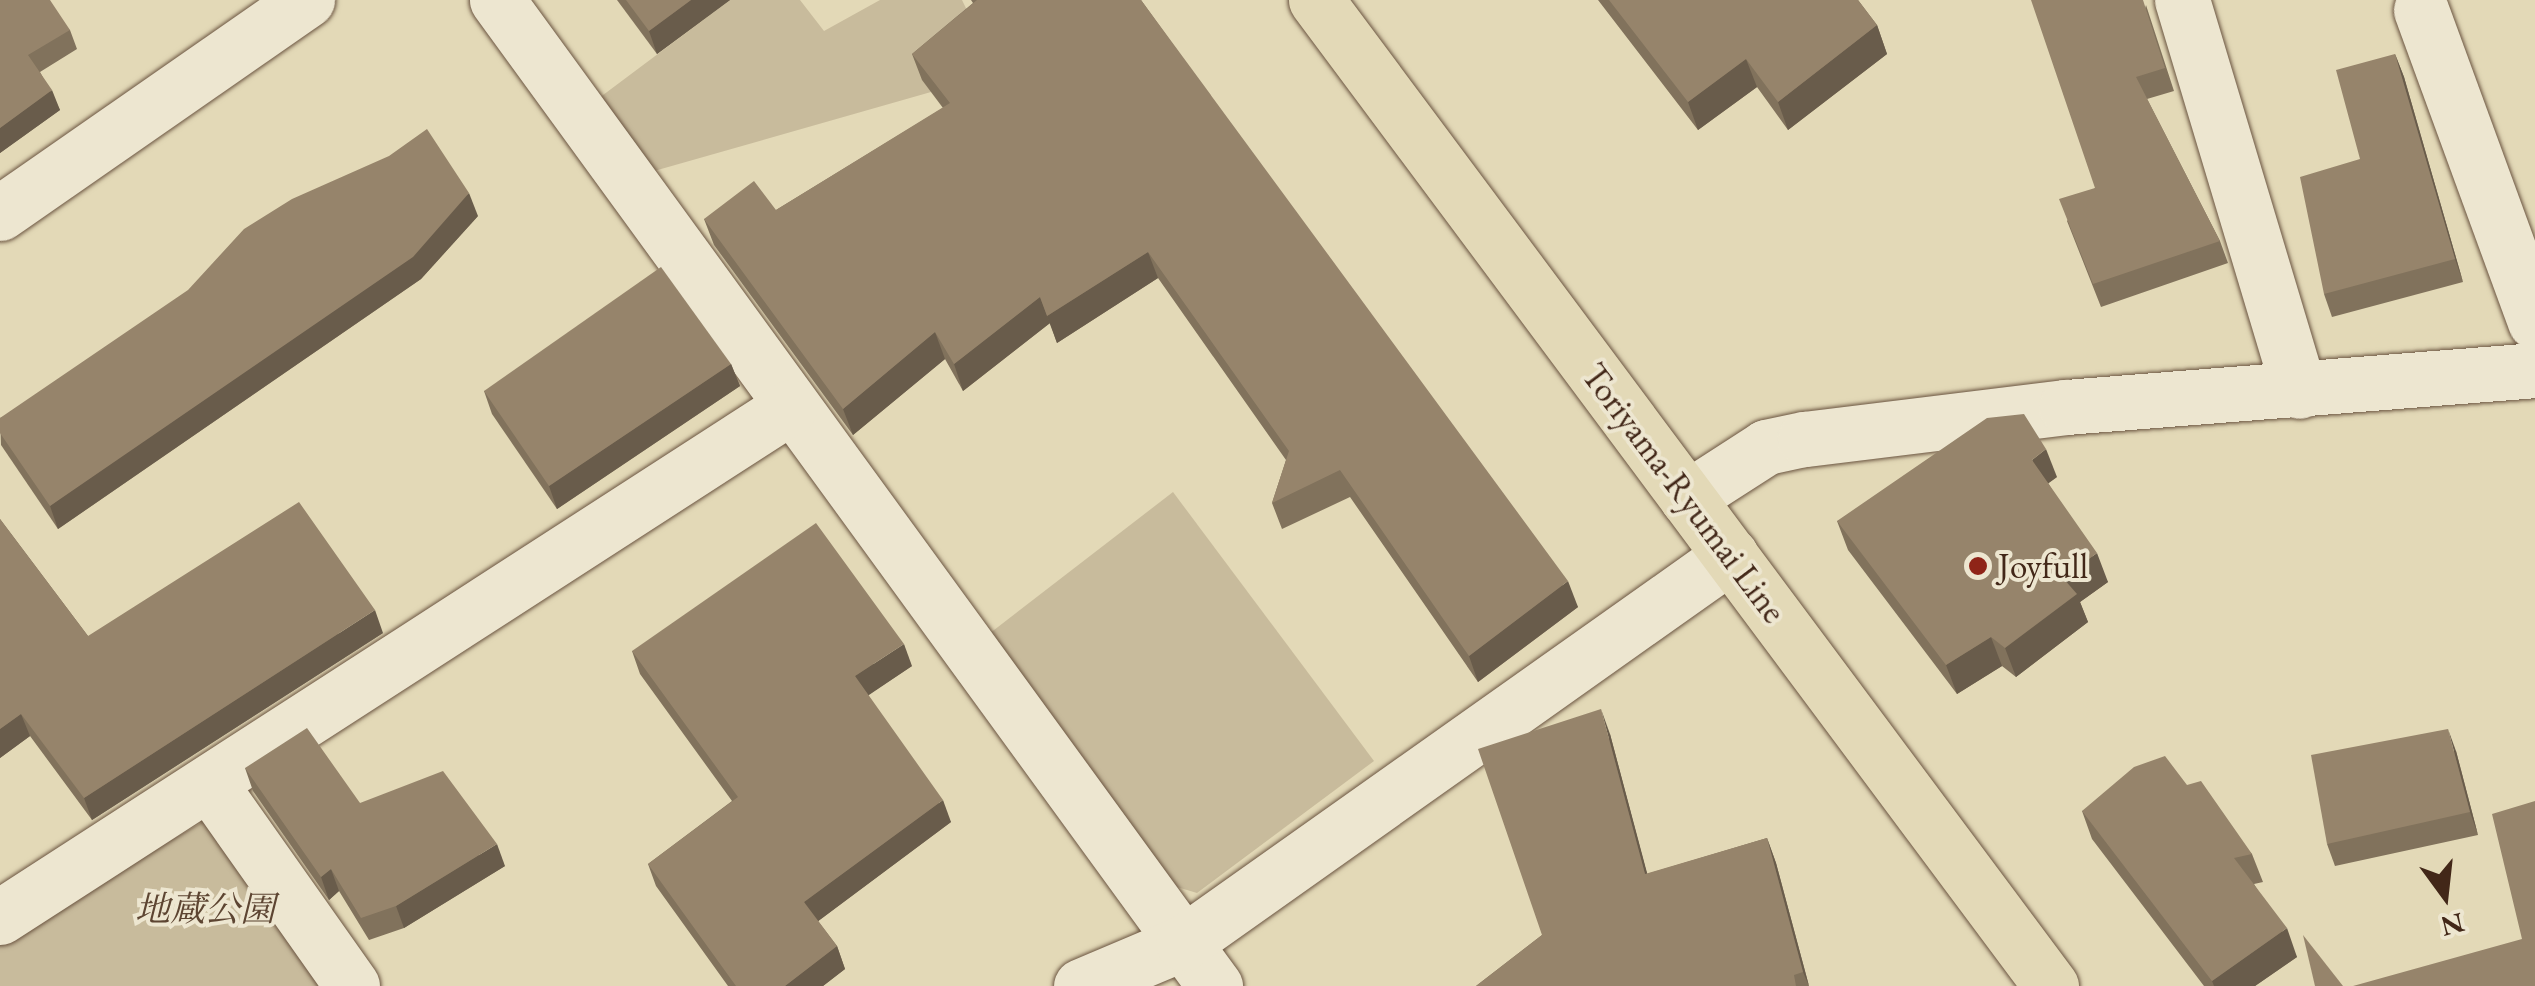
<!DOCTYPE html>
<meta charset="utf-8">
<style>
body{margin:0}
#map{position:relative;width:2535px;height:986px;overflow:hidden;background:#e3d9b7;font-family:"EB Garamond","Noto Serif JP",serif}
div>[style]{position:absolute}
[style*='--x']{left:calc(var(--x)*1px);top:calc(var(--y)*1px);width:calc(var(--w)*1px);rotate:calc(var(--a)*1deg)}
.green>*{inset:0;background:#c8bb9c}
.roads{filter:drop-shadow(0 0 2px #6a5440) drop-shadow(0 0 2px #6a5440)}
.minor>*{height:55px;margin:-27.5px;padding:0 27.5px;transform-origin:27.5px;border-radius:27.5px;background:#ede6d0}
.major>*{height:55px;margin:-27.5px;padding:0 27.5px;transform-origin:27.5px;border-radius:27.5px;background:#e3d9b7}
.wall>*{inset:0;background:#81725c}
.shaded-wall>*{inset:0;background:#695c4b}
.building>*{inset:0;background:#96846b}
.dots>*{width:28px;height:28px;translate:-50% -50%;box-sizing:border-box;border:5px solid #ede6d0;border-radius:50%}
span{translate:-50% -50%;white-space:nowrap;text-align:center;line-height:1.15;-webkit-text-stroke:8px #ede6d0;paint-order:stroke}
.street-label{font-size:35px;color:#422718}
.poi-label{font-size:35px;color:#422718}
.left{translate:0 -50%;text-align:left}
.park-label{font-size:35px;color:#5d4532;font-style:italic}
.north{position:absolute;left:2395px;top:846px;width:100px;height:100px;-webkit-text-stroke:8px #ede6d0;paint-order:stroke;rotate:165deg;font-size:28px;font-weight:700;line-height:40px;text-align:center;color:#422718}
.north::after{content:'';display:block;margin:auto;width:35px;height:45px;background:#422718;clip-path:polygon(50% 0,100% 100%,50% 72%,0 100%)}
</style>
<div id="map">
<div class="green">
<div style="clip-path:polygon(730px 0,800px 0,824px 31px,880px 0,962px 0,978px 33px,931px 92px,640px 175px,587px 107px)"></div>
<div style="clip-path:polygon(1173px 492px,1374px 761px,1197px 893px,1167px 884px,985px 637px)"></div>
<div style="clip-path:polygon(227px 808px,352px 986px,0 986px,0 939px)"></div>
</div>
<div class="roads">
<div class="minor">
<div style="--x:497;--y:0;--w:1220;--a:53.94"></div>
<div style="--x:2182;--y:0;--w:408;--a:73.3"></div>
<div style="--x:2421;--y:10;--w:332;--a:69.9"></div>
<div style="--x:0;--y:213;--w:374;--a:-34.8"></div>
<div style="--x:1687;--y:498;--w:94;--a:-32.8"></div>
<div style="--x:1766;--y:447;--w:40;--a:-12"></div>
<div style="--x:1805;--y:439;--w:263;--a:-7"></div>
<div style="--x:2066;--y:407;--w:470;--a:-4.5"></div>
<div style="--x:209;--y:783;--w:248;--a:54.8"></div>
<div style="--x:0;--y:917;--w:940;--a:-32.85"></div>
<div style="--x:1081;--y:986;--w:111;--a:-22.9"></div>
<div style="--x:1183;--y:943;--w:671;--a:-35.3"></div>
</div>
<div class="major">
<div style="--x:1316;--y:0;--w:1230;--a:53.3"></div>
</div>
</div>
<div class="wall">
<div style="clip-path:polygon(0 0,70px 30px,77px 49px,40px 72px,60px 110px,0 153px)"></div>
<div style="clip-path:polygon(617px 0,730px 0,657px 54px)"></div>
<div style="clip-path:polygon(971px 0,1141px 0,1578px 607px,1478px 682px,1350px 497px,1282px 529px,1272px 503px,1286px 460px,1158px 278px,1057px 343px,1050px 323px,963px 391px,945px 359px,853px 435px,714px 245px,704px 219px,776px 210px,943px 108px,922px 80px,912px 54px,973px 3px)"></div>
<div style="clip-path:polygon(1598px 0,1858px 0,1877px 25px,1887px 54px,1788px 130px,1757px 87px,1698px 130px)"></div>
<div style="clip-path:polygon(2146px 5px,2174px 91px,2147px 99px,2220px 241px,2228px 263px,2101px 307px,2067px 221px,2095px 188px)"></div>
<div style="clip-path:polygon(2395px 54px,2404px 77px,2463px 282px,2332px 317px,2324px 294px,2360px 159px)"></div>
<div style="clip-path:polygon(478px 216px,421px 279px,58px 529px,1px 445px,0 418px)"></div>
<div style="clip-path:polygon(731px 364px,740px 386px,557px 509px,492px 414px,484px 391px)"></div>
<div style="clip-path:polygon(2057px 477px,2048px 483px,2108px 582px,2080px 602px,2088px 622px,2016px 677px,2002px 666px,1957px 694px,1848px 550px,1837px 521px)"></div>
<div style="clip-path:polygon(0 519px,88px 636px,383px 633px,92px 820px,30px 736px,0 758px)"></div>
<div style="clip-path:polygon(632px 651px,912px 666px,868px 695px,951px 822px,818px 921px,837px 946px,845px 969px,823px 986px,728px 986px,656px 886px,648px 864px,732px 801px,640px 674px)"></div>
<div style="clip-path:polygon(1610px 734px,1647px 874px,1767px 838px,1776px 863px,1809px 986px,1476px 986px,1542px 935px)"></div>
<div style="clip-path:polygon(2456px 751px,2478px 835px,2335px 866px,2327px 844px)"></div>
<div style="clip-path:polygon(245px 768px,360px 803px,505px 866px,404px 928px,369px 940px,339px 891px,329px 900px,253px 791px)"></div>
<div style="clip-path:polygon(2187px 785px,2252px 854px,2263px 882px,2254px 884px,2297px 957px,2255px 986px,2204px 986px,2092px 839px,2082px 811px)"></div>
</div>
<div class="shaded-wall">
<div style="clip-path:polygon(691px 0,730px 0,657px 54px,649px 31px)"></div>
<div style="clip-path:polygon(1877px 25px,1887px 54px,1788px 130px,1778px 102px)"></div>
<div style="clip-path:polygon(2395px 54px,2404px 77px,2463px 282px,2455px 259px)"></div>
<div style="clip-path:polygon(1746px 59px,1757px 87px,1698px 130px,1688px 102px)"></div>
<div style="clip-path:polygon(52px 90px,60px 110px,0 153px,0 128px)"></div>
<div style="clip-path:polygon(469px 193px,478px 216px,421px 279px,58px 529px,50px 506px)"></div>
<div style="clip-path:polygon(1148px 252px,1158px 278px,1057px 343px,1047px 316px)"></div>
<div style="clip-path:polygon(1040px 297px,1050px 323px,963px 391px,954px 364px)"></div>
<div style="clip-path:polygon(935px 332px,945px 359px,853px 435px,843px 409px)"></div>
<div style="clip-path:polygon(731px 364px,740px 386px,557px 509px,549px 486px)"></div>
<div style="clip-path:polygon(2046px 449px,2057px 477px,2042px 488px,2032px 460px)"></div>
<div style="clip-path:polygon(2097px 553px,2108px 582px,2080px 602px,2088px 622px,2016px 677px,2005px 648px,2063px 578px)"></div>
<div style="clip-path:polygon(1568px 581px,1578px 607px,1478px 682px,1469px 656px)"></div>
<div style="clip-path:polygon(375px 610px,383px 633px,92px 820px,84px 798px)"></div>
<div style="clip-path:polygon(1991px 637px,2002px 666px,1957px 694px,1946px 665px)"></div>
<div style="clip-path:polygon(904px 644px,912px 666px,863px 699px,855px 676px)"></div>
<div style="clip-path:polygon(1601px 709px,1610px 734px,1654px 899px,1645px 874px)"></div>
<div style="clip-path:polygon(21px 714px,30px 736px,0 758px,0 729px)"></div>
<div style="clip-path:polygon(2448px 729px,2456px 751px,2478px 835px,2470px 812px)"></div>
<div style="clip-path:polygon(943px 800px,951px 822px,813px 925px,804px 902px)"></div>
<div style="clip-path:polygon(1767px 838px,1776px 863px,1809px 986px,1803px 972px)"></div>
<div style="clip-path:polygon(497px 844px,505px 866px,404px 928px,396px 906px)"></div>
<div style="clip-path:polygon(331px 869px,339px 891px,329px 900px,321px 877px)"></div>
<div style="clip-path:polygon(2287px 928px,2297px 957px,2255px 986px,2214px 986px,2212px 981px)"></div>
<div style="clip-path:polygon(837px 946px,845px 969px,823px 986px,785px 986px)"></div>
</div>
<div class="building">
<div style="clip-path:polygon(0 0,50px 0,70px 30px,28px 55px,52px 90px,0 128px)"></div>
<div style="clip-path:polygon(626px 0,691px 0,649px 31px)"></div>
<div style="clip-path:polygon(977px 0,1141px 0,1568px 581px,1469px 656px,1340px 470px,1272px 503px,1289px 451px,1148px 252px,1047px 316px,1040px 297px,954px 364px,935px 332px,843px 409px,704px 219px,754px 181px,776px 210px,950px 103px,912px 54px)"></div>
<div style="clip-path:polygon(1609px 0,1858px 0,1877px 25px,1778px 102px,1746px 59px,1688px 102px)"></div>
<div style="clip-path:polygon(2031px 0,2143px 0,2165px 68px,2136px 77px,2220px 241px,2093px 284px,2059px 199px,2095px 188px)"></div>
<div style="clip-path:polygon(2395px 54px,2455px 259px,2324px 294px,2300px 177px,2360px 159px,2336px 70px)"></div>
<div style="clip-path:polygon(427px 129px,469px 193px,413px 257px,50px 506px,0 433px,0 418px,188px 290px,244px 229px,292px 199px,389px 156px)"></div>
<div style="clip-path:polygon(661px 267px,731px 364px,549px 486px,484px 391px)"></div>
<div style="clip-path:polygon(2024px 414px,2046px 449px,2032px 460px,2097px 553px,2063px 578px,2077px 594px,2005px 648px,1991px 637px,1946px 665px,1837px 521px,1987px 418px)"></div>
<div style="clip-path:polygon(299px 502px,375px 610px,84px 798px,21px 714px,0 729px,0 519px,88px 636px)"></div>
<div style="clip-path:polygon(816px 523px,904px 644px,855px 676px,943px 800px,804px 902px,837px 946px,785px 986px,736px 986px,648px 864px,738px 797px,632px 651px)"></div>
<div style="clip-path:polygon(1601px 709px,1645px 874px,1767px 838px,1803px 972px,1794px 975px,1796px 986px,1476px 986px,1542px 935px,1478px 749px)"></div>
<div style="clip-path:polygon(307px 728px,360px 803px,443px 771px,497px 844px,396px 906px,361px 918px,331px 869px,321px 877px,245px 768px)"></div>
<div style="clip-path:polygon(2448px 729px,2470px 812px,2327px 844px,2311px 755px)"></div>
<div style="clip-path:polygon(2165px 756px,2187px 785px,2201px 781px,2252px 854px,2234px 858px,2287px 928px,2212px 981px,2082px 811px,2134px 767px)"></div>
<div style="clip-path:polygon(2535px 801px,2535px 986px,2353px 986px,2522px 939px,2492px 814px)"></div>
<div style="clip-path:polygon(2303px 935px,2343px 986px,2315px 986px)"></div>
</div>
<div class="dots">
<div style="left:1978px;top:566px;background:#8f2418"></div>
</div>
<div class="street-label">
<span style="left:1684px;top:493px;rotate:53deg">Toriyama-Ryumai Line</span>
</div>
<div class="poi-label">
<span class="left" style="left:1998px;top:566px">Joyfull</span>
</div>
<div class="park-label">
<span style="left:205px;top:909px">地蔵公園</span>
</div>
<div class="north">N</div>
</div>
